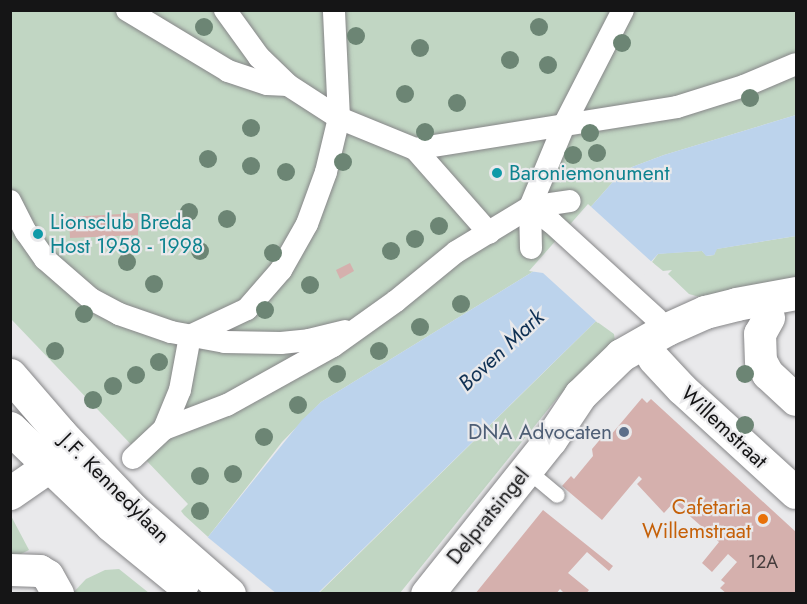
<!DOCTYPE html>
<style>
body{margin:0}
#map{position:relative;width:807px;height:604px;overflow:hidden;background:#e9e9eb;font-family:Jost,sans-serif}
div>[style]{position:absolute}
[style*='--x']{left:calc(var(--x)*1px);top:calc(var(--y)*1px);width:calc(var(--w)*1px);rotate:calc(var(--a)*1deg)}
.green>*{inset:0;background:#c1d6c3}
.water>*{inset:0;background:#bcd3ec}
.pier>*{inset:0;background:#e9e9eb}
.building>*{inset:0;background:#d5b0ad}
.roads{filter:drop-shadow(0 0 2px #868688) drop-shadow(0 0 2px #868688)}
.service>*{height:15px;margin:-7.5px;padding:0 7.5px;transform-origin:7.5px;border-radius:7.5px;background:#fff}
.pedestrian>*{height:22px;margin:-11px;padding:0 11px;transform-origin:11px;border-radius:11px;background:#fff}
.minor>*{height:32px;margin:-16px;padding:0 16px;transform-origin:16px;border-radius:16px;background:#fff}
.tertiary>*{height:33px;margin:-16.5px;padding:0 16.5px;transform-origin:16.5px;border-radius:16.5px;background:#fff}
.trees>*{width:18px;height:18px;margin:-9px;border-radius:50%;background:#6c8574}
.dots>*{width:16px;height:16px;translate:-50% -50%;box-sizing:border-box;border:3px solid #e9e9eb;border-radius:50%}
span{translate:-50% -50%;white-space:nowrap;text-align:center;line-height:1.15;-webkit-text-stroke:4.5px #e9e9eb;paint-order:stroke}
.number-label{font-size:18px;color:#453c3c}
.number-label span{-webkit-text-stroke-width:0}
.culture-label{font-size:21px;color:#0d838f}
.left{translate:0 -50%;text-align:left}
.street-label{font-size:21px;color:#151516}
.service-label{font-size:21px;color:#4e5e75}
.right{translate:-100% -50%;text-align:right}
.food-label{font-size:21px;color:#c56008}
.water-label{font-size:22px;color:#103154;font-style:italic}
.frame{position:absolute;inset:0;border:12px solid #151516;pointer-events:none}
</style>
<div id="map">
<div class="green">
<div style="clip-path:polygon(11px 11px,796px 11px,796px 115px,664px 155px,632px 167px,619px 175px,534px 271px,321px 402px,282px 442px,208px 537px,184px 515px,181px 511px,188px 504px,11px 319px)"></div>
<div style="clip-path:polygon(796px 236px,796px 277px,703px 298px,689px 294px,668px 274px,672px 270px,663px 271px,652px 262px,658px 254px,667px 253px,702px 251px,707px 256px,714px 255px,716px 249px)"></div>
<div style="clip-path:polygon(596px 321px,614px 334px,615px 341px,558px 397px,400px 593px,318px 594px)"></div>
<div style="clip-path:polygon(10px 514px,29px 550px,11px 559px,10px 559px)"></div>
<div style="clip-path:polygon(119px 569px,149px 593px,72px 594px,86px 579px,105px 570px)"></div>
</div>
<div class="water">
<div style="clip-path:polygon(796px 115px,796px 236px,717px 249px,714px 255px,706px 256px,702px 251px,658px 254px,596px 321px,318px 593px,168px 594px,208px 537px,302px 420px,321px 402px,534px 271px,619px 175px,632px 167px,664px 155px)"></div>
</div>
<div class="pier">
<div style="clip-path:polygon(588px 204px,654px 264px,598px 323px,543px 273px,529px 271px)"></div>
<div style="clip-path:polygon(205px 535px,277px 594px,165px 593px)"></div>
</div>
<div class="building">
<div style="clip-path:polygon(138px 213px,138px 235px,70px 238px,69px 217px)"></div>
<div style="clip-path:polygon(350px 263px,354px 271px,340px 279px,336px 270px)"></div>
<div style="clip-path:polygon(642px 398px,647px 403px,651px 399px,796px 532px,796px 594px,727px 594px,720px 588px,725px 583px,721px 580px,737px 562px,728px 554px,712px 572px,702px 563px,719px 542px,674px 502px,664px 513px,637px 484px,642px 479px,639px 476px,602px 520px,562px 486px,571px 476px,574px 479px,593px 456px,592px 449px,603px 436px,610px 436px)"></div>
<div style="clip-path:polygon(543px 510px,613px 566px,609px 571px,587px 552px,568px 573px,589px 590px,586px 594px,565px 594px,560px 589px,556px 594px,475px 594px)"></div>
</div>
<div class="roads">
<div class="service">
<div style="--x:526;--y:469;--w:40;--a:40"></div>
</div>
<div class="pedestrian">
<div style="--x:127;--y:10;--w:118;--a:31.1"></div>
<div style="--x:228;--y:71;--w:41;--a:18.4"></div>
<div style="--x:267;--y:84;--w:21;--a:3"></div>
<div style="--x:225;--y:10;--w:58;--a:54.1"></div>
<div style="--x:259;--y:57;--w:40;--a:44"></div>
<div style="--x:288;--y:85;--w:61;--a:32.9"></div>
<div style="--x:339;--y:118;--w:82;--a:22.2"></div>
<div style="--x:415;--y:149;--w:112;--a:48.6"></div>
<div style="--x:415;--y:149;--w:265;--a:-9.1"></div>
<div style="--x:677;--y:107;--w:70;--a:-17.4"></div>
<div style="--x:744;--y:86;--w:56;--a:-22.9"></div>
<div style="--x:10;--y:201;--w:35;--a:63"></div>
<div style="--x:26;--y:232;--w:33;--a:55"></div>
<div style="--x:45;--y:259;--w:61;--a:41"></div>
<div style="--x:91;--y:299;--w:32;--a:28"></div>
<div style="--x:119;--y:314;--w:55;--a:19.1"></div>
<div style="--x:171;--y:332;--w:55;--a:10.5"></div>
<div style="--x:225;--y:342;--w:56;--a:1"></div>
<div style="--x:281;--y:343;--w:28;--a:-6"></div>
<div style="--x:309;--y:340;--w:37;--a:-14"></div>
<div style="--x:530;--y:207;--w:27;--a:36"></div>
<div style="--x:552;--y:223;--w:142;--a:42.4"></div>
<div style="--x:531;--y:248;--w:41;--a:-91.4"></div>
<div style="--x:530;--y:207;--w:91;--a:-67.4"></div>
<div style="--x:565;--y:123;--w:127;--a:-62.8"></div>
<div style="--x:164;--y:429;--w:42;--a:-67.7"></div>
<div style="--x:180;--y:390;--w:55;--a:-79.5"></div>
<div style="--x:190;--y:336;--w:63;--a:-25.3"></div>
<div style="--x:247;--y:309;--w:52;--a:-48.9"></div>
<div style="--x:281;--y:270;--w:53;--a:-60.5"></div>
<div style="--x:307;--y:224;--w:55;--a:-69.9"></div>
<div style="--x:326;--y:172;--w:56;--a:-76.5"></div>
<div style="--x:339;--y:118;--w:108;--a:-92.7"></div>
<div style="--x:133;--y:458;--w:42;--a:-43.1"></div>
<div style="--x:164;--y:429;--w:67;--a:-20.9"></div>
<div style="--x:227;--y:405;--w:121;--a:-29.1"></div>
<div style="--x:333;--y:346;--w:77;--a:-35.5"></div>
<div style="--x:396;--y:301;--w:77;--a:-39.2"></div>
<div style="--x:456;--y:252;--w:87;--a:-31.3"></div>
<div style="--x:530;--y:207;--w:40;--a:-8.5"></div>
</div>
<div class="minor">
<div style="--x:769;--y:318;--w:18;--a:119"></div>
<div style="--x:760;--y:334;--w:27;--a:88"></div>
<div style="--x:761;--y:361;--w:15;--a:62"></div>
<div style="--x:768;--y:374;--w:38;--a:43"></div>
<div style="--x:654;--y:359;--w:41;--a:47"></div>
<div style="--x:682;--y:389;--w:154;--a:42.4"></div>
<div style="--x:10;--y:570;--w:30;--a:2"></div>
<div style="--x:40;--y:571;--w:9;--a:32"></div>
<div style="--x:48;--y:576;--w:21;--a:61"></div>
</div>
<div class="tertiary">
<div style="--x:10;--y:375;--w:77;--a:49.2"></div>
<div style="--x:60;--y:433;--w:105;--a:46.5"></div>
<div style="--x:132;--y:509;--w:129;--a:41.2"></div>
<div style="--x:10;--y:428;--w:140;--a:43.8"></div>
<div style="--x:111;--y:525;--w:92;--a:39.2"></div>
<div style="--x:10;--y:493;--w:47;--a:-34.7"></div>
<div style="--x:427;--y:594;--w:197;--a:-51.4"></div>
<div style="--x:550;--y:440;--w:54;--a:-56.3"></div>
<div style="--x:580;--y:395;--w:57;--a:-44.3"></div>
<div style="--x:621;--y:355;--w:53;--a:-29.5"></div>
<div style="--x:667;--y:329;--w:42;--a:-24.1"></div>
<div style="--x:705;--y:312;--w:32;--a:-14"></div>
<div style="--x:736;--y:304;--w:61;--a:-10.4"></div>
</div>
</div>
<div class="trees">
<div style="left:204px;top:27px"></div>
<div style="left:539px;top:27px"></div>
<div style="left:356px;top:36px"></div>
<div style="left:622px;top:43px"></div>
<div style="left:420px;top:48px"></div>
<div style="left:510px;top:60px"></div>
<div style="left:548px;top:65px"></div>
<div style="left:405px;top:94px"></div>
<div style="left:750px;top:98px"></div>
<div style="left:457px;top:103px"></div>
<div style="left:251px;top:128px"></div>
<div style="left:425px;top:132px"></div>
<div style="left:590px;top:133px"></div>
<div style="left:597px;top:153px"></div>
<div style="left:573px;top:155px"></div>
<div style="left:208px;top:159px"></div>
<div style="left:343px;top:162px"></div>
<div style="left:251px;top:166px"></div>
<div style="left:286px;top:172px"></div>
<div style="left:189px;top:212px"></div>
<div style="left:227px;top:219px"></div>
<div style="left:439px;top:226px"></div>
<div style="left:415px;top:239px"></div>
<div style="left:200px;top:251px"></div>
<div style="left:391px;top:251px"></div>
<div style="left:273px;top:253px"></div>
<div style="left:127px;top:262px"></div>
<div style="left:154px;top:284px"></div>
<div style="left:310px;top:285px"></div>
<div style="left:461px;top:304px"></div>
<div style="left:265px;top:310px"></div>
<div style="left:84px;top:314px"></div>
<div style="left:420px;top:327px"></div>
<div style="left:55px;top:351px"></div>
<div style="left:379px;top:351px"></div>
<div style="left:159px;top:362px"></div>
<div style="left:337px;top:374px"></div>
<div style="left:745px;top:374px"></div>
<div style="left:136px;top:375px"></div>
<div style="left:113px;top:386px"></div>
<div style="left:93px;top:400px"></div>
<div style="left:298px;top:405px"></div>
<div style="left:745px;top:425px"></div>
<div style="left:264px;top:437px"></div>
<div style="left:233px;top:474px"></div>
<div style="left:200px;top:476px"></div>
<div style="left:200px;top:511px"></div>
</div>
<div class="dots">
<div style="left:497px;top:173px;background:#0f9aa8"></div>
<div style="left:38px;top:234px;background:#0f9aa8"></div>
<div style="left:624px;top:432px;background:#5c6f8a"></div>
<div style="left:763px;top:519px;background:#e8710a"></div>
</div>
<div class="number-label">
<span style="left:763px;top:562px">12A</span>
</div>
<div class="culture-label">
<span class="left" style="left:509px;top:173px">Baroniemonument</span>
<span class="left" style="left:50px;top:234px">Lionsclub Breda<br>Host 1958 - 1998</span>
</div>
<div class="street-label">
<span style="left:724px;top:427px;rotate:43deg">Willemstraat</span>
<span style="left:115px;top:488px;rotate:45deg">J.F. Kennedylaan</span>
<span style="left:488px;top:516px;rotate:-51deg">Delpratsingel</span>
</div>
<div class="service-label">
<span class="right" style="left:612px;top:432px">DNA Advocaten</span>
</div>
<div class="food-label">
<span class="right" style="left:751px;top:519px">Cafetaria<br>Willemstraat</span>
</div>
<div class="water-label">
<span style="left:501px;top:350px;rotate:-43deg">Boven Mark</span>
</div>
<div class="frame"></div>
</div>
